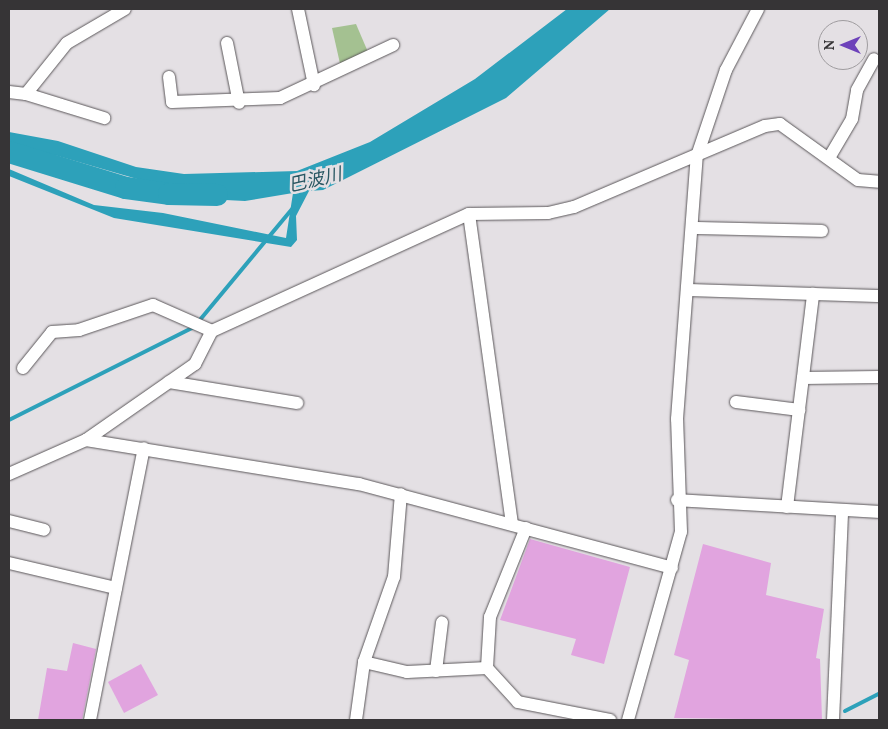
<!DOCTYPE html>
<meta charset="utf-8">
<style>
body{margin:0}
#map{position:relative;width:888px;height:729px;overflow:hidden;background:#e4e0e4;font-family:Lora,"Noto Sans JP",serif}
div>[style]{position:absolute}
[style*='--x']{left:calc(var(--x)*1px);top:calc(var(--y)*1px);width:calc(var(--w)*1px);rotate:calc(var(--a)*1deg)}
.green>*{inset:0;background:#a4c191}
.water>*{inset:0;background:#2da1ba}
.stream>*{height:4px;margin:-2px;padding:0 2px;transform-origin:2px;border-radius:2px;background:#2da1ba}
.river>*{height:22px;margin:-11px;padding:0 11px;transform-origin:11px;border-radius:11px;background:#2da1ba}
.building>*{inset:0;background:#e1a4df}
.roads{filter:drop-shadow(0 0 1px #5b575a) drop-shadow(0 0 1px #5b575a)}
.minor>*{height:12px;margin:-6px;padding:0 6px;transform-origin:6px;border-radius:6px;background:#fff}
span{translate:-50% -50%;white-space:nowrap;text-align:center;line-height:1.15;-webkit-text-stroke:5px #e4e0e4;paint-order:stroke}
.water-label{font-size:18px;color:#295763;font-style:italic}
.frame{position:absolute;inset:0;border:10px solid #363436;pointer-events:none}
.north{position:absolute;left:818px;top:20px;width:50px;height:50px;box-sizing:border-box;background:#e4e0e4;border:1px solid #9e9b9e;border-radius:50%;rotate:270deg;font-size:14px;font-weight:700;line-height:20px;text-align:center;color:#363436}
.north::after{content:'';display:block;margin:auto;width:18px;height:22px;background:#6d42ba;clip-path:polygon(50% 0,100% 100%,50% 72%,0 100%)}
</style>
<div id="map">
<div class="green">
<div style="clip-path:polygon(356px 24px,368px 52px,341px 68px,332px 28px)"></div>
</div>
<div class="water">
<div style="clip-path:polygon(567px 9px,610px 9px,506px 98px,323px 190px,309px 191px,296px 216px,297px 240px,291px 247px,114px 218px,9px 176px,9px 169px,94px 205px,163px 213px,286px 238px,293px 193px,245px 201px,206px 199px,58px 156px,9px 146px,9px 132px,58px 141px,136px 167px,184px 174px,297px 171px,370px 142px,475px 79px)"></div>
</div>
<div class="stream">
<div style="--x:199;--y:321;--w:146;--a:-50.3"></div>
<div style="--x:9;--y:420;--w:207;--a:-26.7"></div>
<div style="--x:845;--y:711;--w:38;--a:-27"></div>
</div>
<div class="river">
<div style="--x:9;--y:152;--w:122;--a:17.1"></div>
<div style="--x:126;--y:188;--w:43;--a:7.9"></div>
<div style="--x:169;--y:194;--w:48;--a:1.2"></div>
</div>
<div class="building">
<div style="clip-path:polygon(530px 539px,630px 567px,604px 664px,571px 655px,576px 639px,500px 620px)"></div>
<div style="clip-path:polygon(703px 544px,771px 563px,766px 595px,824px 609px,816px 658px,820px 659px,822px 720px,674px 718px,689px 660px,674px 655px)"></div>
<div style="clip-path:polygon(73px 643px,96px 649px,82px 720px,38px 720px,47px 668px,67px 671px)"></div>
<div style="clip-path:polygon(141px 664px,158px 695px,124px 713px,108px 682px)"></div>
</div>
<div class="roads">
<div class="minor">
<div style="--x:298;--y:9;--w:78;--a:78.1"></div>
<div style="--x:227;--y:43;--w:61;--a:78.7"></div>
<div style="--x:169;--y:77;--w:25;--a:83"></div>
<div style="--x:172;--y:102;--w:108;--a:-2.1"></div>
<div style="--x:280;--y:98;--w:125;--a:-25.1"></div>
<div style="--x:9;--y:92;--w:17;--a:7"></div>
<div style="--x:26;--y:94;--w:65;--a:-51.2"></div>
<div style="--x:67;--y:43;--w:67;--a:-30.4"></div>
<div style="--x:26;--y:94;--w:82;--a:17.1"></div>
<div style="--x:829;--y:158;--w:45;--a:-59.5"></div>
<div style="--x:852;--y:119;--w:29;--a:-80"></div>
<div style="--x:857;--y:90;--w:35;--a:-61"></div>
<div style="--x:469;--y:214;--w:313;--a:82.1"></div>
<div style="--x:692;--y:228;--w:130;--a:1.3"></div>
<div style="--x:687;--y:290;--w:192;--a:1.8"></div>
<div style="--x:23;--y:368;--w:46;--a:-51.1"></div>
<div style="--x:52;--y:332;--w:27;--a:-4"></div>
<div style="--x:79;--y:330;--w:78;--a:-18.7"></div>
<div style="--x:153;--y:305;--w:64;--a:23.8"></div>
<div style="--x:803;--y:378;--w:76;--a:-0.8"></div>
<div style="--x:169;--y:382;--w:130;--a:9.3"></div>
<div style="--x:736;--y:402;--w:64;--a:7.2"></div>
<div style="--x:86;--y:440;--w:277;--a:9.2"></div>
<div style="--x:359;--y:484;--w:324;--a:15"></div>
<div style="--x:9;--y:474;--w:84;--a:-23.8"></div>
<div style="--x:86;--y:440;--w:133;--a:-34.9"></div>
<div style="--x:195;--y:364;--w:37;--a:-63"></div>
<div style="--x:212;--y:331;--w:282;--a:-24.5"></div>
<div style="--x:469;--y:214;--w:79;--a:-0.7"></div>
<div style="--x:548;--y:213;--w:27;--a:-13"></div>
<div style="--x:574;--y:207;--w:207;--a:-23"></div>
<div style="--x:765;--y:126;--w:15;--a:-8"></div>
<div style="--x:780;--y:124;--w:96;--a:35.7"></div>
<div style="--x:858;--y:180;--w:21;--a:5"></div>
<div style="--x:677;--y:500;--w:202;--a:3.4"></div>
<div style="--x:787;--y:507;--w:215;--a:-83"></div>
<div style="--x:9;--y:521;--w:36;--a:14"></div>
<div style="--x:526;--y:528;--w:96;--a:112"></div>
<div style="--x:490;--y:617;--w:51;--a:93.4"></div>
<div style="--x:487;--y:668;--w:46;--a:47.6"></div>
<div style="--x:518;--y:702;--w:94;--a:11.1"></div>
<div style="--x:9;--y:563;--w:110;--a:13.2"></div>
<div style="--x:364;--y:662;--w:44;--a:13.1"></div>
<div style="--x:407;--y:672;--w:80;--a:-2.9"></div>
<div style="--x:436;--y:671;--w:49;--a:-83"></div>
<div style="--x:90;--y:720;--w:277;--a:-78.8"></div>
<div style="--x:356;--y:720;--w:59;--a:-82.1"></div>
<div style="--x:364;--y:662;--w:90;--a:-70.6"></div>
<div style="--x:394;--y:577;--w:83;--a:-85.2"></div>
<div style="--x:628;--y:720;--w:195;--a:-74.3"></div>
<div style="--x:681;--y:532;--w:113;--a:-92"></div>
<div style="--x:677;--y:419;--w:264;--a:-85.7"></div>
<div style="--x:697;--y:156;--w:91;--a:-71.4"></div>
<div style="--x:726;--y:70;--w:69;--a:-62.3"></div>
<div style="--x:833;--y:720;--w:210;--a:-87.5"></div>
</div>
</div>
<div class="water-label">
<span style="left:315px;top:180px;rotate:-13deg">巴波川</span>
</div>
<div class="frame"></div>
<div class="north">N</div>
</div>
